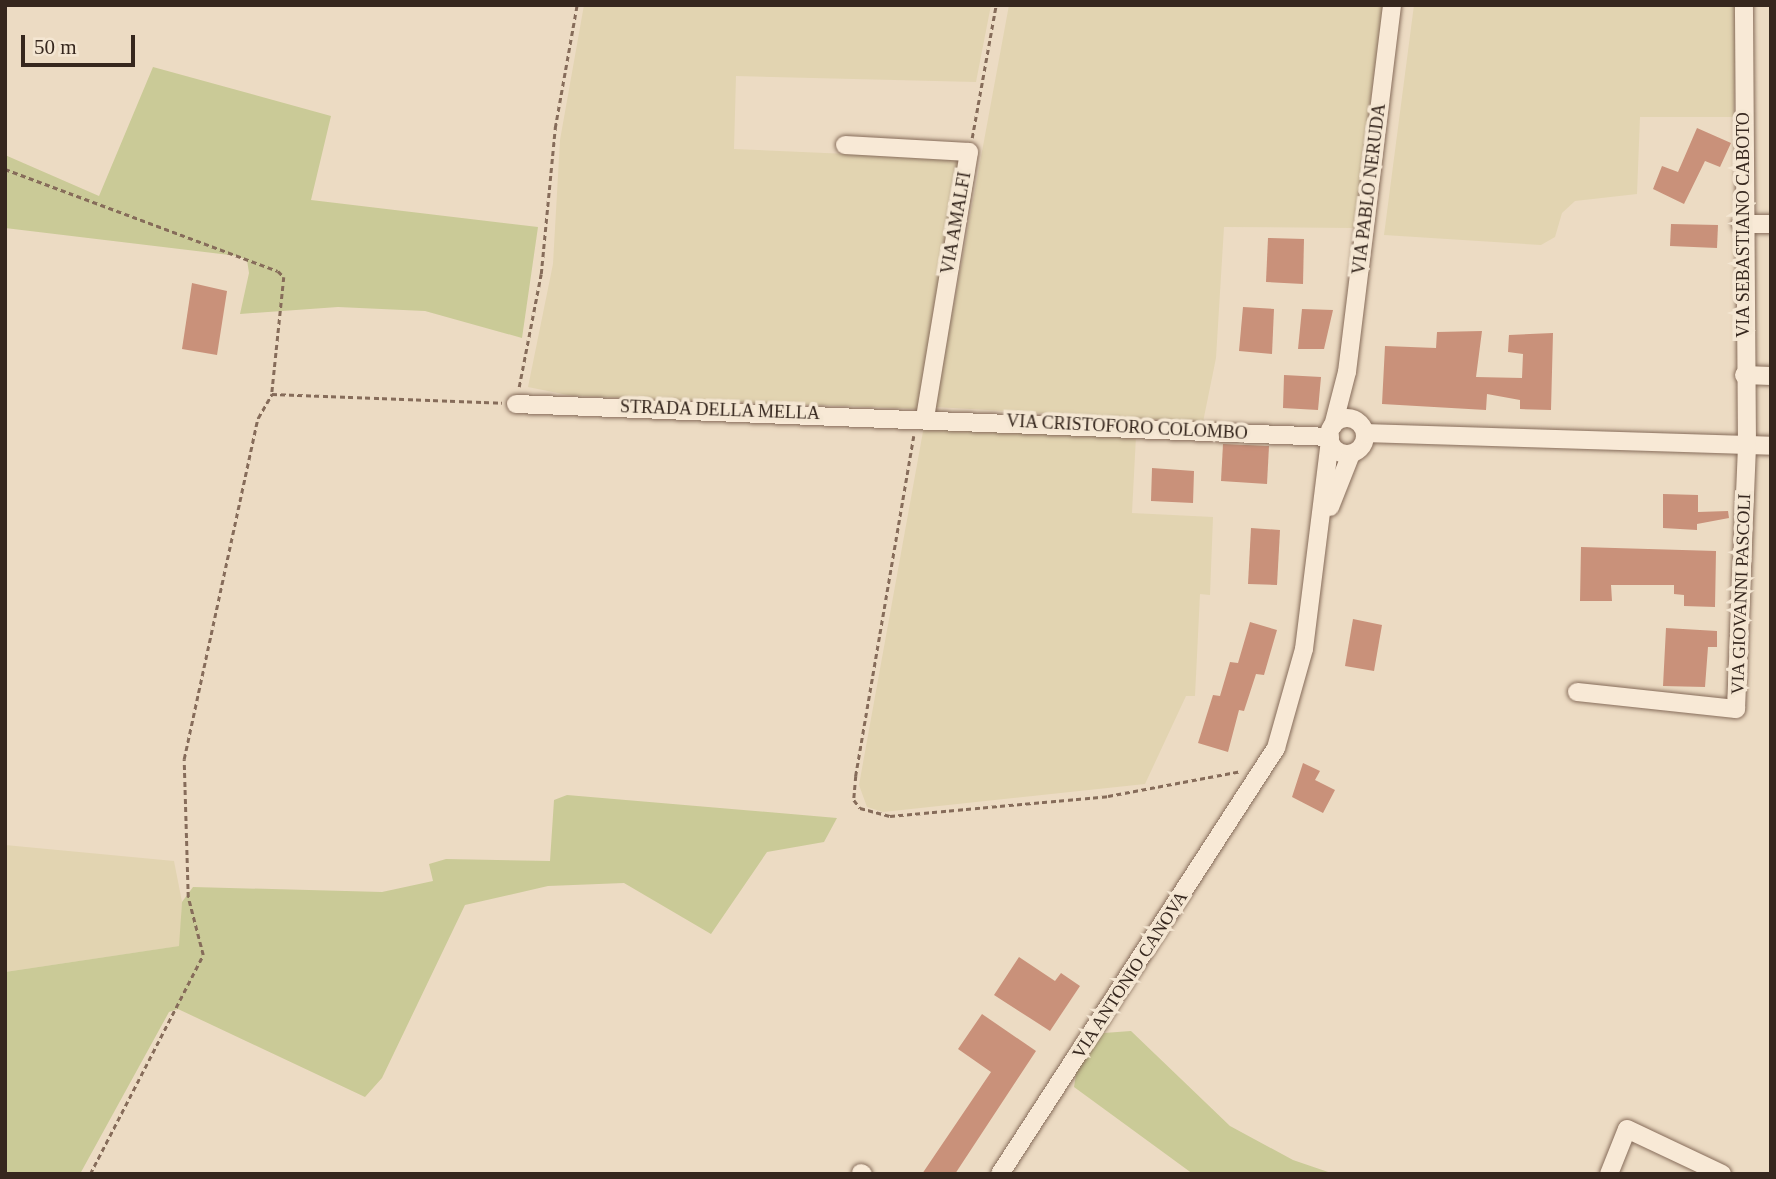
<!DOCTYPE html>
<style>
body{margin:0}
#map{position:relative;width:1776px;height:1179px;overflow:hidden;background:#ecdbc3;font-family:Georgia,serif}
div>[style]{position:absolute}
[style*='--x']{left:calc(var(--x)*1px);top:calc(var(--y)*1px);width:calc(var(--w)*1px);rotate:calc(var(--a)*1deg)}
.farmland>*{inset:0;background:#e2d4b1}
.green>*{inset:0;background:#caca97}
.building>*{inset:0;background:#c9917a}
.path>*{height:2.5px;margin-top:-1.25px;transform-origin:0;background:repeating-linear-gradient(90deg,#866c5a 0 5px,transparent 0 8.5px)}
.roads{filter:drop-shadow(0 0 2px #866c5a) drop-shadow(0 0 2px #866c5a)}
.minor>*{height:18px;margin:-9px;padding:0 9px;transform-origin:9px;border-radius:9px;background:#f8e9d6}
.minor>.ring{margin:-9px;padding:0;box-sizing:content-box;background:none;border:18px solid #f8e9d6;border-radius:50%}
span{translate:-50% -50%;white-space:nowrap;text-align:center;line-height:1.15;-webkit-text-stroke:7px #f4e6d2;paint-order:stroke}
.street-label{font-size:18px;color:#36271e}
.frame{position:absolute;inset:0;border:7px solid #36271e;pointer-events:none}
.scale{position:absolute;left:21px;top:35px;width:114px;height:32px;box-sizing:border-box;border:4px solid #36271e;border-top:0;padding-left:9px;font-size:21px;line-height:24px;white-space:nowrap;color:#36271e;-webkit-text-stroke:5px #f4e6d2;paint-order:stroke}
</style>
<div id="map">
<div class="farmland">
<div style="clip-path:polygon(584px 5px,991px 5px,976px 82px,736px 76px,734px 149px,962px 159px,920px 409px,573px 396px,528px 387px,553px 264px,560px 140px)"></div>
<div style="clip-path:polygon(1009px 5px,1383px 5px,1354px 228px,1224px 227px,1216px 358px,1203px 422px,935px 407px)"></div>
<div style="clip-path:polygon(1414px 5px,1736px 5px,1734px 117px,1640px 117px,1637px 194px,1575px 201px,1562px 213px,1555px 237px,1541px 245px,1384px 235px)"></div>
<div style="clip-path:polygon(924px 426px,1136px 436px,1132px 513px,1213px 517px,1210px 595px,1200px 594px,1195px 696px,1186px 696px,1145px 784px,883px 812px,867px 807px,859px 785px)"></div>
<div style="clip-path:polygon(5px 845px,174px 861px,182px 902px,180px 946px,5px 972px)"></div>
</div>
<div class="green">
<div style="clip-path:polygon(153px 67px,331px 116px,311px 200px,538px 227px,522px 338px,425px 311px,338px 307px,240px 314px,249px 273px,247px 260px,238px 256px,5px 228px,5px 155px,99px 196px)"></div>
<div style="clip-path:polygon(567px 795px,837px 818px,824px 842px,767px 852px,711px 934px,624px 883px,548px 886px,465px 905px,382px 1078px,365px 1097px,178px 1009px,169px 1012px,80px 1174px,5px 1174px,5px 972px,179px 946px,182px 902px,193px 887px,382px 892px,433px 881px,429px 864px,446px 859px,550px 861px,554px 800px)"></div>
<div style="clip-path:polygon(1131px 1031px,1230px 1126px,1293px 1160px,1334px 1174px,1193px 1174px,1074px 1087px,1077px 1068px,1104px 1033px)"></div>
</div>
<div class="building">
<div style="clip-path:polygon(1697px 128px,1731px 143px,1720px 167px,1705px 161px,1684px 204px,1653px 189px,1662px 166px,1678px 172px)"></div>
<div style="clip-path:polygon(1671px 224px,1718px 225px,1717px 248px,1670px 246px)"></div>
<div style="clip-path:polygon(1268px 238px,1304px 239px,1303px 284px,1266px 282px)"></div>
<div style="clip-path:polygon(192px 283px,227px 291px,217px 355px,182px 349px)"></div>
<div style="clip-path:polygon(1243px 307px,1274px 309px,1272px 354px,1239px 351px)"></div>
<div style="clip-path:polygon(1302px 309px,1333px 310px,1324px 349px,1298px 349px)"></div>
<div style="clip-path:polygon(1482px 331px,1476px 377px,1522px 378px,1523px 354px,1508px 352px,1509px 335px,1553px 333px,1551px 410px,1520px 409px,1520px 400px,1487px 394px,1486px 410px,1382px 404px,1385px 346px,1436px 348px,1437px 332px)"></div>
<div style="clip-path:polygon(1284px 375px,1321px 377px,1318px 410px,1283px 408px)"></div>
<div style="clip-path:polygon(1223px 444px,1269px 446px,1267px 484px,1221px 481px)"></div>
<div style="clip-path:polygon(1152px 468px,1194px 471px,1193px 503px,1151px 501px)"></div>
<div style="clip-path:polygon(1663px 494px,1698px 495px,1698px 512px,1728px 511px,1729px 518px,1697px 524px,1697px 530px,1663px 528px)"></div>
<div style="clip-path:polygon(1251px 528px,1280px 530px,1277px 585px,1248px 584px)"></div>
<div style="clip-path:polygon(1581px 547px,1716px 551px,1715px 607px,1684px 606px,1684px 595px,1674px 594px,1674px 585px,1611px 585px,1612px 601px,1580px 601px)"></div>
<div style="clip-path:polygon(1353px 619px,1382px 625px,1374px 671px,1345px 666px)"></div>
<div style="clip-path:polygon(1250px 622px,1277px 630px,1264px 675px,1256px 674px,1244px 711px,1239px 710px,1228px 752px,1198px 743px,1213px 695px,1220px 696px,1230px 662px,1238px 663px)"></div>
<div style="clip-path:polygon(1666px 628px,1717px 631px,1717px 647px,1708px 647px,1705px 687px,1663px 686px)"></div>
<div style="clip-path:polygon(1303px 763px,1320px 771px,1315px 780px,1335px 790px,1323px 813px,1292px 797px)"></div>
<div style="clip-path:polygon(1019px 957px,1055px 981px,1061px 973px,1080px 986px,1050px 1031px,994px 995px)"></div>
<div style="clip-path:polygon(982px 1014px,1036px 1051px,955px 1174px,922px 1174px,991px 1072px,958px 1049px)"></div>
</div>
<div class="path">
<div style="--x:972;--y:138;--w:135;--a:-79.8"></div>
<div style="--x:5;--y:169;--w:291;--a:20.5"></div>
<div style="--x:278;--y:271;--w:8;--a:45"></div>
<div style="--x:284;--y:277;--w:118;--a:95.9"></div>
<div style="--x:272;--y:394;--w:230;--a:2.2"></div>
<div style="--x:519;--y:387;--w:115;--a:-79"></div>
<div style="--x:541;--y:274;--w:147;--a:-84.5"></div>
<div style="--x:555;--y:128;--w:125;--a:-79.9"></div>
<div style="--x:914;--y:436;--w:345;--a:99.7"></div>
<div style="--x:856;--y:776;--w:24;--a:95"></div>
<div style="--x:854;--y:800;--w:10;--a:53"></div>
<div style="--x:860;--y:808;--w:31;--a:15"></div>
<div style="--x:890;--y:816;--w:219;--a:-5.2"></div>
<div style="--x:1108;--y:796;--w:136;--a:-10.6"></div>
<div style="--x:90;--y:1174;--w:246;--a:-62.7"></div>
<div style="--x:203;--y:955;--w:60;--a:-104.5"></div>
<div style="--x:188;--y:897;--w:138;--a:-91.7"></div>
<div style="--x:184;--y:759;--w:349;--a:-77.8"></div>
<div style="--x:258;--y:418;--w:28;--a:-60"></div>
</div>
<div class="roads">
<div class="minor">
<div style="--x:845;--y:145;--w:124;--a:3.2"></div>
<div style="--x:969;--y:152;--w:269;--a:99.4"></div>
<div style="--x:1741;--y:224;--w:30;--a:0"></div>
<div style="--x:1744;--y:375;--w:27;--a:2"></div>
<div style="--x:516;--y:404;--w:815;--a:2.32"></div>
<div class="ring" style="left:1329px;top:418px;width:18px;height:18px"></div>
<div style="--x:1333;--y:426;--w:56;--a:-75.5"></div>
<div style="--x:1347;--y:372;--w:370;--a:-83"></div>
<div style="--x:1365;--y:433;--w:406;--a:1.8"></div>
<div style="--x:1330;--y:507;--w:57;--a:-68.4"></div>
<div style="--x:1577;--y:692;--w:160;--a:6.1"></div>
<div style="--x:1736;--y:709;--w:264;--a:-87.6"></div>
<div style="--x:1747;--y:445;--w:440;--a:-90.4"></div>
<div style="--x:861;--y:1173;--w:2;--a:27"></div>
<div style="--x:1000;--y:1174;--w:508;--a:-57.06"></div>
<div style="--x:1276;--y:748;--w:103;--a:-74.2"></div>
<div style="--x:1304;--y:649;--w:210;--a:-82.9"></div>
<div style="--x:1609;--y:1174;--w:48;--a:-68.2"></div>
<div style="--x:1627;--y:1129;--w:105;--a:25.3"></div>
</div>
</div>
<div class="street-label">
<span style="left:1369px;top:189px;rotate:-83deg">VIA PABLO NERUDA</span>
<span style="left:956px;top:223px;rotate:-80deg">VIA AMALFI</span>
<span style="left:1743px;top:225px;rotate:-90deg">VIA SEBASTIANO CABOTO</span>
<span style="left:720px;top:410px;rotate:2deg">STRADA DELLA MELLA</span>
<span style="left:1127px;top:427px;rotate:3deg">VIA CRISTOFORO COLOMBO</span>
<span style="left:1741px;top:594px;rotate:-88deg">VIA GIOVANNI PASCOLI</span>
<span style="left:1130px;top:975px;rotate:-57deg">VIA ANTONIO CANOVA</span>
</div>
<div class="frame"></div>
<div class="scale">50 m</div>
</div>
